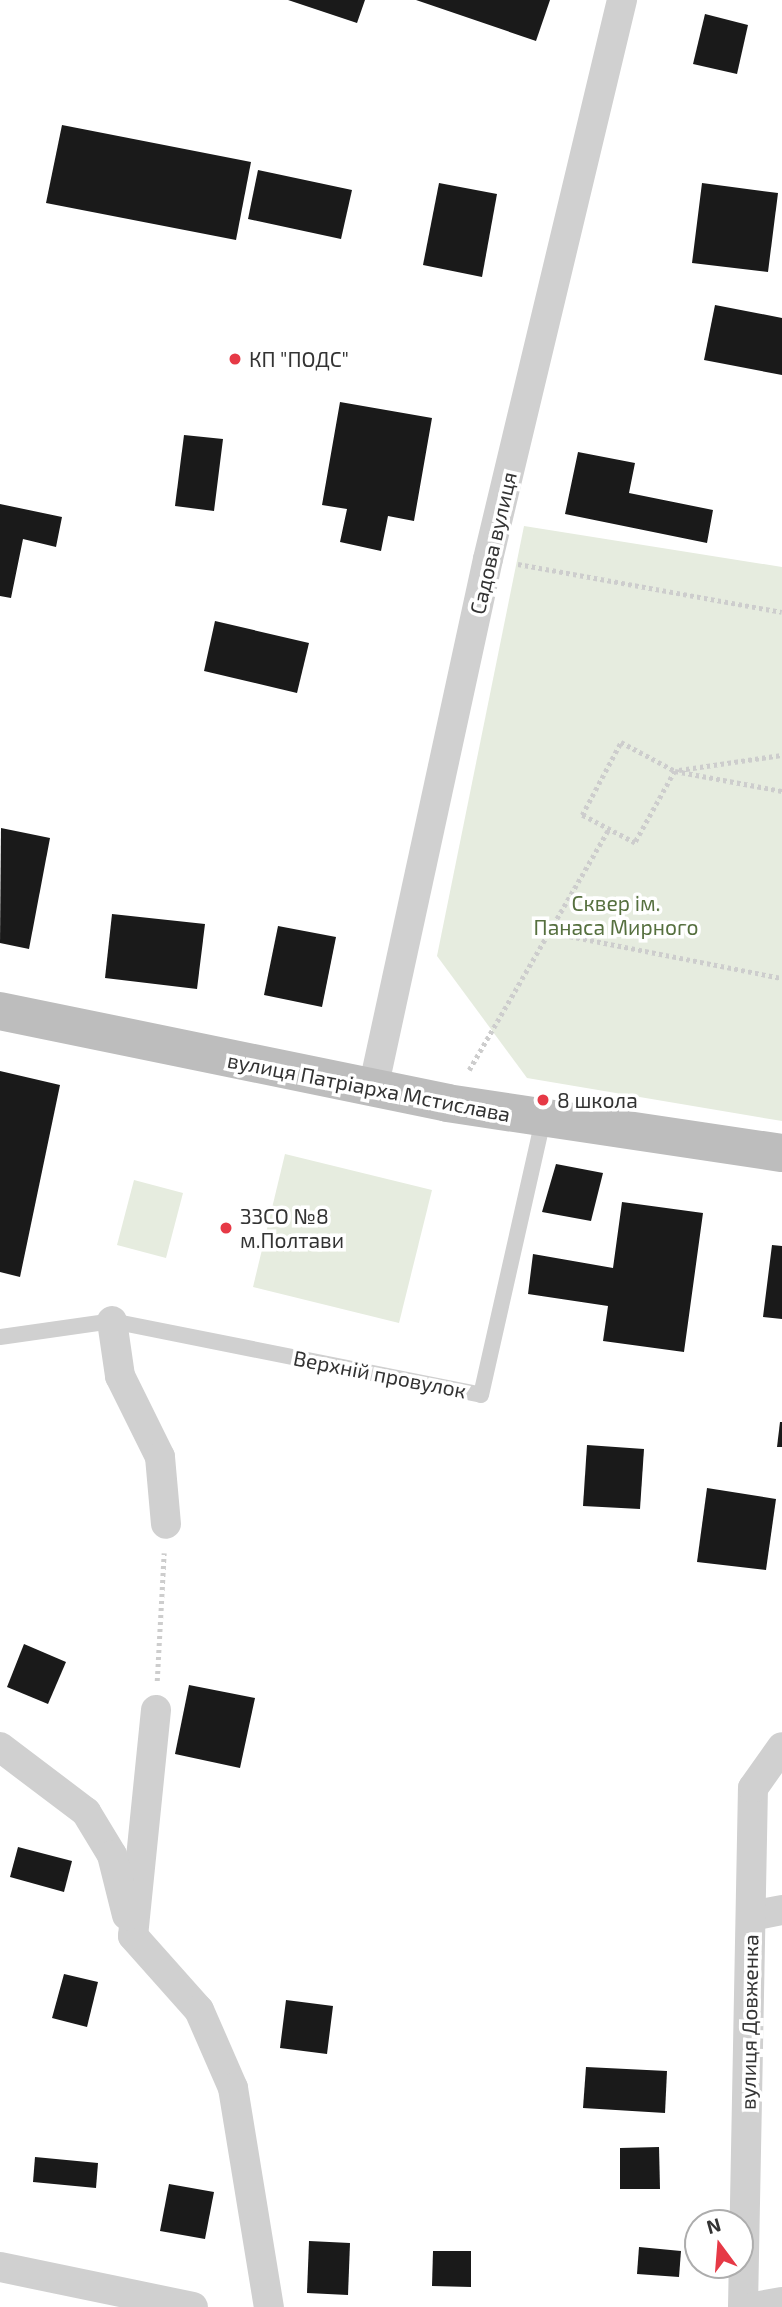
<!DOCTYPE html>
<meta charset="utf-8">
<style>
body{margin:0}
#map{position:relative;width:782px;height:2307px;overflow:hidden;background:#fff;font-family:"Exo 2",sans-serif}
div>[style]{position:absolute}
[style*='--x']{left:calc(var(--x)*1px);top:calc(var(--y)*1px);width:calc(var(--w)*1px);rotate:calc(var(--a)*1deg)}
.green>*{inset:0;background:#e6ecdf}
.building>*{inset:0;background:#1a1a1a}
.path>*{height:4.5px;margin-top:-2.25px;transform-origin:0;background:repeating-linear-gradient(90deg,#cdcdcd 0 3.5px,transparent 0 7px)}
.service>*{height:16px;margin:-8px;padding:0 8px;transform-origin:8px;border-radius:8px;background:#d0d0d0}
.minor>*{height:30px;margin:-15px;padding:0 15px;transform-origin:15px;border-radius:15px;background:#d0d0d0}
.secondary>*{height:38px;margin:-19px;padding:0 19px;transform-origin:19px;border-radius:19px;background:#bdbdbd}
.dots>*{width:19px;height:19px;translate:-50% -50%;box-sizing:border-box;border:4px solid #fff;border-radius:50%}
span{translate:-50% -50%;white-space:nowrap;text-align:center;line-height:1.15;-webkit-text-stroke:7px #fff;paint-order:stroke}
.poi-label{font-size:21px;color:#333}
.left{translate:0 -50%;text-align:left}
.street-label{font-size:21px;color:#333}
.park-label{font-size:21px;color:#56703f}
.north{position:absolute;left:684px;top:2209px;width:70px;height:70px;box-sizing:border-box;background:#fff;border:2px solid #adadad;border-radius:50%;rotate:344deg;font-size:19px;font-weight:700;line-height:28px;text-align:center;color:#333}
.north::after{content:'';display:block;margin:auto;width:24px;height:32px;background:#e63946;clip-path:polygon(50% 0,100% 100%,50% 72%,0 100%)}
</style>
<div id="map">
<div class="green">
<div style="clip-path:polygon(524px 526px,782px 567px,782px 1121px,527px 1078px,437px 956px)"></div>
<div style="clip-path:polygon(285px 1154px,432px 1190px,399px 1323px,253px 1287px)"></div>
<div style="clip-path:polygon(134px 1180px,183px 1193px,166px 1258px,117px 1245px)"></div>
</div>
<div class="building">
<div style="clip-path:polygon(288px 0,365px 0,357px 23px)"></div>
<div style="clip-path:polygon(416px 0,550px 0,536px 41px)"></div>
<div style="clip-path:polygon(705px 14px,748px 25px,737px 74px,693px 64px)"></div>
<div style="clip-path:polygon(62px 125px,251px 162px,236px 240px,46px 203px)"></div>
<div style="clip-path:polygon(258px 170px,352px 190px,341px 239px,248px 219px)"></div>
<div style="clip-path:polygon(439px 183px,497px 194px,482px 277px,423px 265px)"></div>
<div style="clip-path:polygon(702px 183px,778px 193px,768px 272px,692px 263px)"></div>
<div style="clip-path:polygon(715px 305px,782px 318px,782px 375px,704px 360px)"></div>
<div style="clip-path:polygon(340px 402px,432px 418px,414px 521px,388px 516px,381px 551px,340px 542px,347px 509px,322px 505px)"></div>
<div style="clip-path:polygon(184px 435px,223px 439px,214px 511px,175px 506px)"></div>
<div style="clip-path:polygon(578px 452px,635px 463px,629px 493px,713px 510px,707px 543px,565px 514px)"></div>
<div style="clip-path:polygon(0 504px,62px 517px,56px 547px,23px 539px,11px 598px,0 596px)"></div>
<div style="clip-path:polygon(215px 621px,309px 643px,297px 693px,204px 671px)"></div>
<div style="clip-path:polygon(1px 828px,50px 838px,29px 949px,0 943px)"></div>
<div style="clip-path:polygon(112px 914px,205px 924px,197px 989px,105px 978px)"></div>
<div style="clip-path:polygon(278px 926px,336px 937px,322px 1007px,264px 995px)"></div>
<div style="clip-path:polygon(0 1071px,60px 1085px,20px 1277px,0 1272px)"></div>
<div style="clip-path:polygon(556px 1164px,603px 1173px,591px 1221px,542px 1212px)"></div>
<div style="clip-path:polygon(622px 1202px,703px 1213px,684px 1352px,603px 1341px,608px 1306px,528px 1294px,533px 1254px,613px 1268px)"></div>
<div style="clip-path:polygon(772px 1245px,782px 1246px,782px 1319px,763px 1317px)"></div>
<div style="clip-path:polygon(780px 1422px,782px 1422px,782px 1447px,777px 1447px)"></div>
<div style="clip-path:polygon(587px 1445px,644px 1449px,640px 1509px,583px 1506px)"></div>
<div style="clip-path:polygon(707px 1488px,776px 1499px,766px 1570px,697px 1562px)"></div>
<div style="clip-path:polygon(24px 1644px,66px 1662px,48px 1704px,7px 1687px)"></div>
<div style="clip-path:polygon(189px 1685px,255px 1698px,240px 1768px,175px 1754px)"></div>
<div style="clip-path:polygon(18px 1847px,72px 1861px,64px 1892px,10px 1877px)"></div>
<div style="clip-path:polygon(64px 1974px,98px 1982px,87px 2027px,52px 2018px)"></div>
<div style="clip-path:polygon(286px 2000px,333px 2006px,327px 2054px,280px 2048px)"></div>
<div style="clip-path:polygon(586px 2067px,667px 2071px,665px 2113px,583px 2108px)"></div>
<div style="clip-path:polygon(659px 2147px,660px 2189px,620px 2189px,620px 2148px)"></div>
<div style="clip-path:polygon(35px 2157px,98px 2163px,96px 2188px,33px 2182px)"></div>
<div style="clip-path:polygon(169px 2184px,214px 2192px,205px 2239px,160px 2231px)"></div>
<div style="clip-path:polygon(309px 2241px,350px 2243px,348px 2295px,307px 2293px)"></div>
<div style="clip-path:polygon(639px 2247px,681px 2251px,679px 2277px,637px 2274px)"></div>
<div style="clip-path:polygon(433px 2251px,471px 2251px,471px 2287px,432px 2286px)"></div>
</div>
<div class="path">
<div style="--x:518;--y:564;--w:268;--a:10.3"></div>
<div style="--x:621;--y:742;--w:61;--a:28.2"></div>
<div style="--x:675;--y:771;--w:82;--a:119.1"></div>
<div style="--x:635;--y:843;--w:60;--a:-152.2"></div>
<div style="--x:582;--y:815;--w:83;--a:-61.9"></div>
<div style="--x:679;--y:770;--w:104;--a:-8.3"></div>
<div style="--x:675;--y:771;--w:109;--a:10.6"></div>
<div style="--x:549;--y:932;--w:237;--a:11.2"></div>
<div style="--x:469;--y:1070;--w:277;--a:-59.9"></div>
<div style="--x:157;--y:1681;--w:128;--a:-86.9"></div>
</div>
<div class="service">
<div style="--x:0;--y:1337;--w:113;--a:-8.1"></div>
<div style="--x:112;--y:1321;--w:376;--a:11.3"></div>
<div style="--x:481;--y:1395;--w:283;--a:-77.3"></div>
</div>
<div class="minor">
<div style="--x:373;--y:1089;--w:542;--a:-77.76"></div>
<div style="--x:488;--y:559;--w:575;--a:-76.52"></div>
<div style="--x:112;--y:1321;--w:56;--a:81.7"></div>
<div style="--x:120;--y:1376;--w:90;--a:63.7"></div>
<div style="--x:160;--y:1457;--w:67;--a:84.9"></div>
<div style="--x:156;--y:1710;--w:227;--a:95.8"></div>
<div style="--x:133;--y:1936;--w:99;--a:48.3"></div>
<div style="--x:199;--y:2010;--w:85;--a:66.4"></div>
<div style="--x:233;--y:2088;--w:222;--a:80.7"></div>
<div style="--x:0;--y:1747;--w:108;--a:37.1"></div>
<div style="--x:86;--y:1812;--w:50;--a:58.8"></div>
<div style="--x:112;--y:1855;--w:62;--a:76"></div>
<div style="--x:751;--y:1916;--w:32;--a:-11"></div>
<div style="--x:0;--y:2267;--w:197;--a:11.7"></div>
<div style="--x:743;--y:2307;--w:519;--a:-88.9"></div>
<div style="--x:753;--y:1788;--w:50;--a:-54.7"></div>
<div style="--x:754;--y:2307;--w:28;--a:-10"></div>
</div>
<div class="secondary">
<div style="--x:0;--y:1011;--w:456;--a:11.6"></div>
<div style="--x:447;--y:1103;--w:339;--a:8.5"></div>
</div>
<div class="dots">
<div style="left:235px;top:359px;background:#e63946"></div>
<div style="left:543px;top:1100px;background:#e63946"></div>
<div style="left:226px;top:1228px;background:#e63946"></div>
</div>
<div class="poi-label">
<span class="left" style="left:249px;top:359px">КП "ПОДС"</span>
<span class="left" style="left:557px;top:1100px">8 школа</span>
<span class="left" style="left:240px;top:1228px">ЗЗСО №8<br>м.Полтави</span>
</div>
<div class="street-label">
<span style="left:493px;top:543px;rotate:-77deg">Садова вулиця</span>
<span style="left:369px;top:1087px;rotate:11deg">вулиця Патріарха Мстислава</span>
<span style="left:380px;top:1374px;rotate:11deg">Верхній провулок</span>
<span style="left:749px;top:2022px;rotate:-89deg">вулиця Довженка</span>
</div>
<div class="park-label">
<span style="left:616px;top:915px">Сквер ім.<br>Панаса Мирного</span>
</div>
<div class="north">N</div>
</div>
